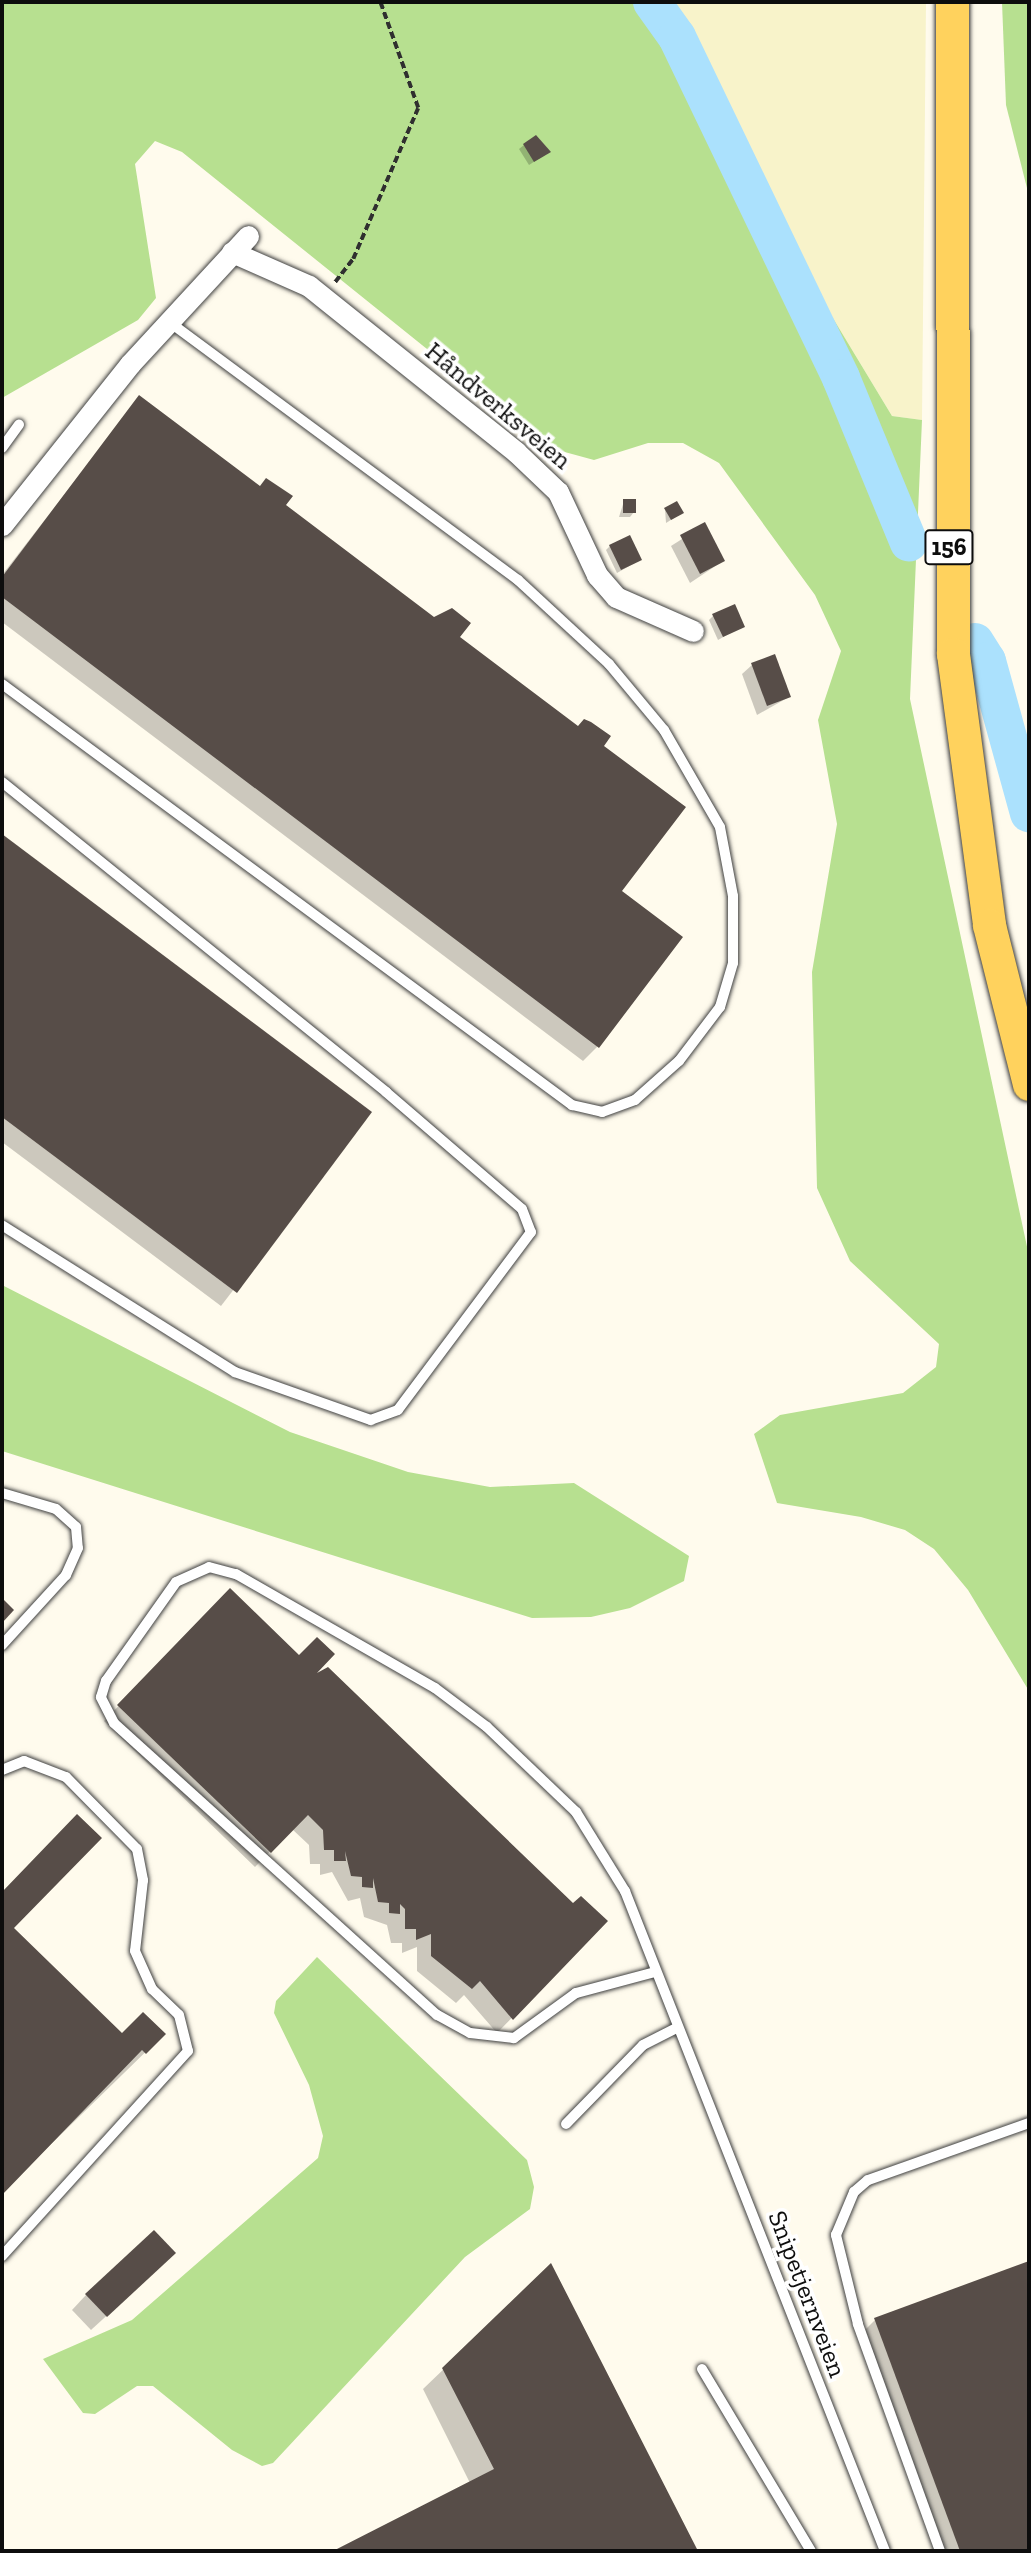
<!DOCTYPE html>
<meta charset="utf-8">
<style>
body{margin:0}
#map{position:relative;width:1031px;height:2553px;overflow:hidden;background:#fffbed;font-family:"Zilla Slab",serif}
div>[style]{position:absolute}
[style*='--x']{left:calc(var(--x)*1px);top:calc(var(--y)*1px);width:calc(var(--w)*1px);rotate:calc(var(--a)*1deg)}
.farmland>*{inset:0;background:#f8f3ca}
.forest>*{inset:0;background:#b7e090}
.shadow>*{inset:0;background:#0003}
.river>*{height:38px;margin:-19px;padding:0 19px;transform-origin:19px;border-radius:19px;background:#abe1fd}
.building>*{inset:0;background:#574d48}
.path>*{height:3.5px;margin-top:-1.75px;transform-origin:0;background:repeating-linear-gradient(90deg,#2f2f2f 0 7px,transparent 0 10.5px)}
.roads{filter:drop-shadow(0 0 2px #404040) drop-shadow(0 0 2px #404040)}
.service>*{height:10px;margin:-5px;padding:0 5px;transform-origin:5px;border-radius:5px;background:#fff}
.minor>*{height:21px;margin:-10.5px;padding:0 10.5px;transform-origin:10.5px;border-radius:10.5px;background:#fff}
.primary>*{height:33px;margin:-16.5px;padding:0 16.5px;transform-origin:16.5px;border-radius:16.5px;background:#ffd25d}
span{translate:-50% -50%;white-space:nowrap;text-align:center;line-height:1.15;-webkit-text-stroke:7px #fff;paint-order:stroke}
.shield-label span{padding:2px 5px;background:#fff;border:2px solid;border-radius:5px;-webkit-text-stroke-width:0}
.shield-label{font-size:24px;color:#0d0d0d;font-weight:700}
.street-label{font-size:26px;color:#0d0d0d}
.frame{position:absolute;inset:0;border:4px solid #0d0d0d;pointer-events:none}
</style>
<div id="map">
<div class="farmland">
<div style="clip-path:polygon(642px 2px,926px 2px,922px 420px,892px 416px)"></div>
</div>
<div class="forest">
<div style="clip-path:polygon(2px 2px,642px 2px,892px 416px,922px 420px,910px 699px,1029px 1256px,1029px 1691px,968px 1590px,934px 1549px,905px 1530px,861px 1517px,777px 1503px,754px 1434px,780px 1415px,903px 1393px,936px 1367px,939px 1344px,850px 1261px,817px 1188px,812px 972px,837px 824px,818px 720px,841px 651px,815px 595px,719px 463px,683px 443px,648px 443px,594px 460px,550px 448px,182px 152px,155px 141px,135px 164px,156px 298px,138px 320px,2px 398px)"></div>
<div style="clip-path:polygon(1002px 2px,1029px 2px,1029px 196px,1006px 105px)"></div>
<div style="clip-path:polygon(2px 1285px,290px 1432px,408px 1472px,490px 1487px,574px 1483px,689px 1556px,684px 1581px,630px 1608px,591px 1617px,532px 1618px,2px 1451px)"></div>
<div style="clip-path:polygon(317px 1957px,527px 2160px,534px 2187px,530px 2209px,465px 2257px,273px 2463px,262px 2466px,232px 2450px,153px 2386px,137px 2386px,95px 2414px,83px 2413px,43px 2359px,132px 2320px,318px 2158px,323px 2136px,309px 2085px,274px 2013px,276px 2001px)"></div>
</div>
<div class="shadow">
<div style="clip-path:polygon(524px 145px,549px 152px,529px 165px,519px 149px)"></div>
<div style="clip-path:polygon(140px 397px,601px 746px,620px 891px,597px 1047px,583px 1061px,2px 622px,2px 575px)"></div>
<div style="clip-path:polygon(624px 501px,634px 512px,630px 517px,619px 517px)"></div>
<div style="clip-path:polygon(665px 509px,682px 513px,666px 523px)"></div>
<div style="clip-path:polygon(704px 525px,723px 561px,690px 583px,671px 546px)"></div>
<div style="clip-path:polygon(610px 546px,640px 560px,617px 573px,606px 550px)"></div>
<div style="clip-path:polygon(713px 616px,743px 626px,718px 640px,709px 620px)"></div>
<div style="clip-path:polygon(752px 665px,789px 697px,757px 715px,742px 674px)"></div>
<div style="clip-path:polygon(2px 836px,370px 1112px,221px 1306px,2px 1142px)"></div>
<div style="clip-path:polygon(230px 1591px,310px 1678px,573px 1906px,605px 1922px,497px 2033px,464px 1995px,456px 2003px,417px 1971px,417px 1947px,402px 1953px,402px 1943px,391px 1943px,387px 1925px,364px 1917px,360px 1898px,348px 1901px,332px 1872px,320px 1875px,320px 1864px,310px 1864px,309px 1845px,292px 1829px,255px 1867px,104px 1721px)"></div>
<div style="clip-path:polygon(77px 1817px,12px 1928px,122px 2036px,164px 2034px,2px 2192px,2px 1894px)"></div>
<div style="clip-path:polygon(1029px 2263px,1029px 2551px,940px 2551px,860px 2335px,875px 2320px)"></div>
<div style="clip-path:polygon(551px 2266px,696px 2551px,336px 2551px,470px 2483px,423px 2389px)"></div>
<div style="clip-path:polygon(159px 2268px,91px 2330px,72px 2310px,86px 2295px)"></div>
</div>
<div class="river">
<div style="--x:652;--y:2;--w:43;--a:54.5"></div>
<div style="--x:677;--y:37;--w:378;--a:64.3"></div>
<div style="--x:841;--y:378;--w:178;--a:67.6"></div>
<div style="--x:975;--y:642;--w:22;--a:58"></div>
<div style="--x:987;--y:661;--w:158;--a:74.6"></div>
</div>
<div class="building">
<div style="clip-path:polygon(536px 135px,551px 152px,534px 162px,523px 144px)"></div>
<div style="clip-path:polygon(139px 395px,260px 486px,266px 478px,293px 496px,286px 505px,434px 617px,452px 608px,471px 623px,460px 637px,578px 726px,584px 719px,591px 722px,611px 736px,604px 746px,686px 807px,622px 891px,683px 937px,599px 1048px,2px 597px,2px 577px)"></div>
<div style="clip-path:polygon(623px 499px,636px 499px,636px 513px,623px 513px)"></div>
<div style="clip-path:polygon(677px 501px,684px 513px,671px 520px,664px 508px)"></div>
<div style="clip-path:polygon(705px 522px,725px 561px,700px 574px,680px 535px)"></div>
<div style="clip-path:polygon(630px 535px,642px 560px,621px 570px,609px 545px)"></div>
<div style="clip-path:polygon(735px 604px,745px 627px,723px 637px,712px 614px)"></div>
<div style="clip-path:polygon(775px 654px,791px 697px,767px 706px,751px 663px)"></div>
<div style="clip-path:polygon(2px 834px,372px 1112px,237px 1293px,2px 1117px)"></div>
<div style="clip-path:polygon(230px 1588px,299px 1655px,317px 1637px,335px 1654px,317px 1673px,328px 1667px,573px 1903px,581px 1896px,608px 1921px,513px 2020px,480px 1981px,472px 1989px,431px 1956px,431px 1934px,416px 1940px,416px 1929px,405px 1929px,405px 1909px,400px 1904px,400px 1914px,389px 1913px,389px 1903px,378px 1902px,373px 1878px,373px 1888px,362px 1887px,362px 1877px,351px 1876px,345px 1851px,346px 1861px,334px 1861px,334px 1850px,324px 1850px,323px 1830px,308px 1815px,271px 1853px,117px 1705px)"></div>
<div style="clip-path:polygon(2px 1598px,14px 1610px,2px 1623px)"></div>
<div style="clip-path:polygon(77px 1814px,102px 1838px,14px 1928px,122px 2033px,143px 2012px,166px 2034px,146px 2054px,142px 2050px,2px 2195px,2px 1892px)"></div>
<div style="clip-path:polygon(154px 2230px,176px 2253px,107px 2317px,85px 2294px)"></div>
<div style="clip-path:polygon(1029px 2261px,1029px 2551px,960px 2551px,874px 2318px)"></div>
<div style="clip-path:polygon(551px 2263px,698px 2551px,333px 2551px,494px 2469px,442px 2368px)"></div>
</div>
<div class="path">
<div style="--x:335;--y:282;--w:29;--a:-52"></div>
<div style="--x:353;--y:259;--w:164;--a:-66.7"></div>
<div style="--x:418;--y:108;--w:113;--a:-109.7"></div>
</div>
<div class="roads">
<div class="service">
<div style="--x:2;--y:448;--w:29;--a:-54"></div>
<div style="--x:2;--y:684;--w:709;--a:36.45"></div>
<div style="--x:572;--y:1105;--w:31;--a:13"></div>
<div style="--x:602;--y:1112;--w:35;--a:-20"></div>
<div style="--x:635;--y:1100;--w:59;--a:-41.6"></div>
<div style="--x:679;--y:1061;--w:68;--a:-52.8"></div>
<div style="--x:720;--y:1007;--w:46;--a:-73.5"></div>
<div style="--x:733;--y:963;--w:67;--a:-90"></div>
<div style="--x:733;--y:896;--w:70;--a:-100.7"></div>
<div style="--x:720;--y:827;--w:112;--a:-120"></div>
<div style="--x:664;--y:730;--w:86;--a:-129.8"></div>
<div style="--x:609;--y:664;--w:124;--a:-137.3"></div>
<div style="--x:518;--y:580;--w:435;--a:-143.5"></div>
<div style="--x:2;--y:782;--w:494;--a:38.9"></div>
<div style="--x:386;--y:1092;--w:179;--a:40.7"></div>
<div style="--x:522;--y:1209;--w:25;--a:69"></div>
<div style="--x:531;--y:1232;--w:222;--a:126.8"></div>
<div style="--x:398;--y:1410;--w:29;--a:160"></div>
<div style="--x:371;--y:1420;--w:144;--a:-160.6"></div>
<div style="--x:235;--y:1372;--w:275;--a:-147.8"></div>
<div style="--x:2;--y:1493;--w:56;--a:16.5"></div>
<div style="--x:56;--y:1509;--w:27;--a:42"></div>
<div style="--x:76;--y:1527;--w:21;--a:85"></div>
<div style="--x:78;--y:1548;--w:30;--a:114"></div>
<div style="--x:66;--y:1575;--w:95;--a:132.4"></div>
<div style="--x:2;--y:1770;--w:24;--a:-22"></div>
<div style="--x:24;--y:1761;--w:45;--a:20.9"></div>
<div style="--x:66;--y:1777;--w:101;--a:45.4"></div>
<div style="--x:137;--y:1849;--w:32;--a:79"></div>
<div style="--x:143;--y:1880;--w:71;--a:96.4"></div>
<div style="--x:135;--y:1951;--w:42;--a:65.9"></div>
<div style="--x:152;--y:1989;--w:37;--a:44"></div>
<div style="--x:179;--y:2015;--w:37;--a:76"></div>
<div style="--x:188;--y:2051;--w:277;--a:132.2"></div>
<div style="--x:655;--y:1972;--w:82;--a:165.1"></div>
<div style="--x:576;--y:1993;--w:77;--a:144"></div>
<div style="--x:514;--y:2038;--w:44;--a:-173.5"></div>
<div style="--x:470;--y:2033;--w:38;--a:-151"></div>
<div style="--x:437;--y:2015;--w:435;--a:-137.9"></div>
<div style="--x:114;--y:1723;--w:29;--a:-117"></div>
<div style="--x:101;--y:1697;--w:17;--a:-73"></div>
<div style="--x:106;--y:1681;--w:121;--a:-54.7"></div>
<div style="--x:176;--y:1582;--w:36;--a:-24"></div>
<div style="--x:209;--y:1567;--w:28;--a:15"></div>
<div style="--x:236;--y:1574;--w:229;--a:29.8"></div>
<div style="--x:435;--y:1688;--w:65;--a:36.9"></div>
<div style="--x:487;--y:1727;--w:123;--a:43.7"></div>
<div style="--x:576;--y:1812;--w:93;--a:58.2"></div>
<div style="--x:625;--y:1891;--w:709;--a:68.5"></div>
<div style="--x:566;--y:2124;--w:110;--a:-45.7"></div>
<div style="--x:643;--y:2045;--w:37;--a:-27"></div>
<div style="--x:702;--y:2369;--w:212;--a:59.1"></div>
<div style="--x:940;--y:2551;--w:241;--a:-109.9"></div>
<div style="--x:858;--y:2324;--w:92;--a:-103.9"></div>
<div style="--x:836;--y:2235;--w:47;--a:-67.3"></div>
<div style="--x:854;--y:2192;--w:18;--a:-41"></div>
<div style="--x:868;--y:2180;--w:171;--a:-19.5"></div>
</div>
<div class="minor">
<div style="--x:232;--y:252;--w:84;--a:23.8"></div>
<div style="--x:309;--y:286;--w:265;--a:38.7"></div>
<div style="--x:516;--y:452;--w:58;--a:43.6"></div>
<div style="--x:558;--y:492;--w:92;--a:64.8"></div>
<div style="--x:597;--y:575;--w:29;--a:49"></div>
<div style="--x:616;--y:597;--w:84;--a:23.8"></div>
<div style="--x:2;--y:525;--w:206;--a:-51.5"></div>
<div style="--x:130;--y:364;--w:174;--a:-47.3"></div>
</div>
<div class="primary">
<div style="--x:952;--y:2;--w:652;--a:89.91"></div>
<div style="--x:953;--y:654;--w:273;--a:82.4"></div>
<div style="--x:989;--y:925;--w:164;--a:75.9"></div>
</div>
</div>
<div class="shield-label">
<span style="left:949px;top:547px">156</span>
</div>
<div class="street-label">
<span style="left:498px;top:406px;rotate:40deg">Håndverksveien</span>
<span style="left:807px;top:2294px;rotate:69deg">Snipetjernveien</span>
</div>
<div class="frame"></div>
</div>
